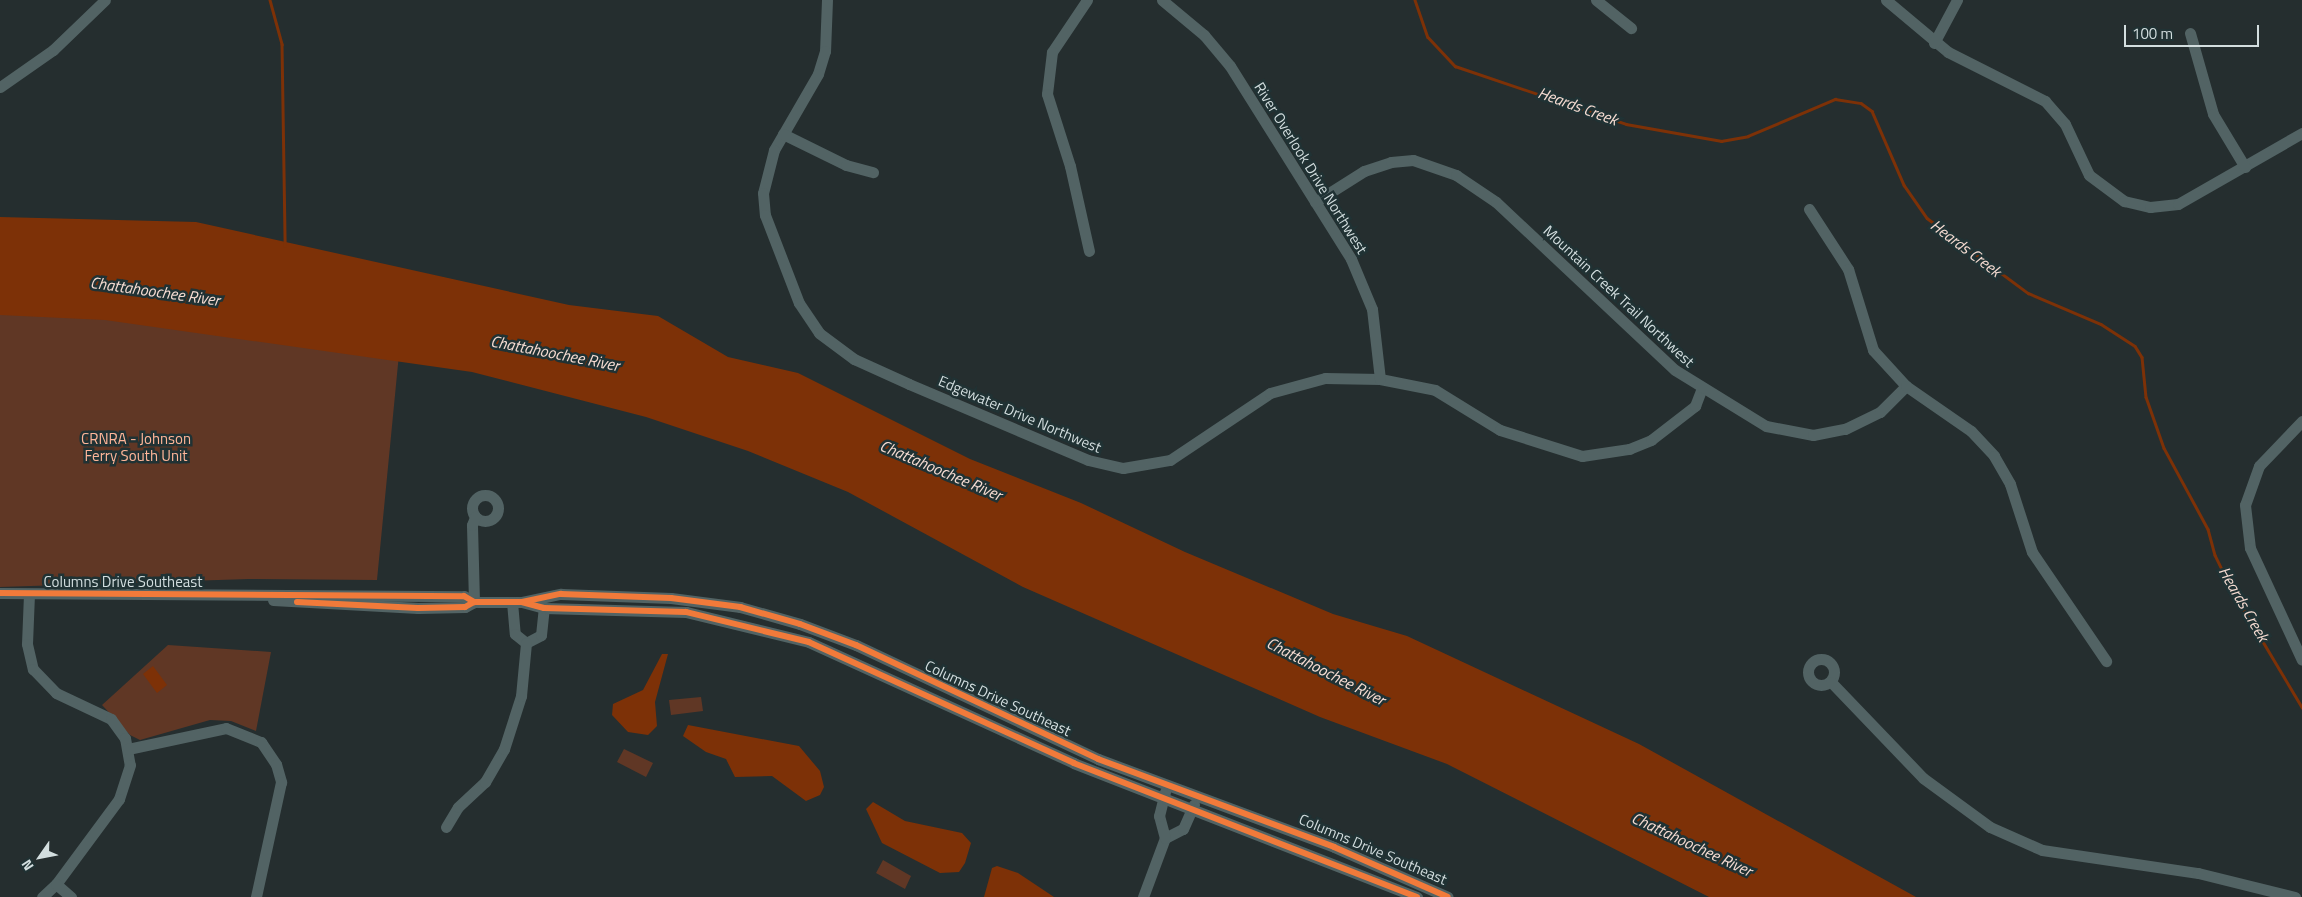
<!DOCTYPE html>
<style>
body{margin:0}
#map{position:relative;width:2302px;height:897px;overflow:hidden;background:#252e2f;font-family:"Titillium Web",sans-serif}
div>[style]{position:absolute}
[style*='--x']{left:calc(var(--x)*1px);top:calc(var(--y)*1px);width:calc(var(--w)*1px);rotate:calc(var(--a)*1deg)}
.green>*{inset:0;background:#603725}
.water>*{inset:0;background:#7d3107}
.stream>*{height:2.5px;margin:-1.25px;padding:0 1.25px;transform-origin:1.25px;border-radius:1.25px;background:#7d3107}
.street>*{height:11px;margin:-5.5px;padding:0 5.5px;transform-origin:5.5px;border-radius:5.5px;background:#526364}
.street>.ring{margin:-5.5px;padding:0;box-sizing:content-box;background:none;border:11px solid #526364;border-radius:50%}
.cycleway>*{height:6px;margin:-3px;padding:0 3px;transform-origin:3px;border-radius:3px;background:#f17a3a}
span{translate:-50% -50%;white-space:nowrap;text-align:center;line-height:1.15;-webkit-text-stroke:5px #203234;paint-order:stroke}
.street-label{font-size:15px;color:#d3dedf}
.park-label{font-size:15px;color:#ffb699}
.water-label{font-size:16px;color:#f7ddd3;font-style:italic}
.north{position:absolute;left:15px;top:832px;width:50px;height:50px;-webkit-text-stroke:4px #203234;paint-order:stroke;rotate:237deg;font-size:14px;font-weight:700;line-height:20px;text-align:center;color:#d3dedf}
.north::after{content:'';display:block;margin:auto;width:18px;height:22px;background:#d3dedf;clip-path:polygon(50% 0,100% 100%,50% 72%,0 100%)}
.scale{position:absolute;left:2124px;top:25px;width:135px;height:22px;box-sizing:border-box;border:2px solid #d3dedf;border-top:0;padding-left:6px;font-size:15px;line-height:18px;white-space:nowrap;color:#d3dedf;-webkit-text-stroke:4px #203234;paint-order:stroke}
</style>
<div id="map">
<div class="green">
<div style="clip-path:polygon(0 301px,399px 354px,377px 580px,249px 579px,0 587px)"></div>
<div style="clip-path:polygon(168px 645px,271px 652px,256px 731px,231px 721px,210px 720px,140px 740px,130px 735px,102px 705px)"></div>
<div style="clip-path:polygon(701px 697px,703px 711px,671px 715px,669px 700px)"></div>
<div style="clip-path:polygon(624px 749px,653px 763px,646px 777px,617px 762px)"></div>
<div style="clip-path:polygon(883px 860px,911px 876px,905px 889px,876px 873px)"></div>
</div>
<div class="water">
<div style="clip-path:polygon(0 217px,196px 222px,569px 305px,658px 316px,728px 357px,798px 373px,970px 459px,1081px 503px,1185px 552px,1333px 614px,1407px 636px,1639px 744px,1916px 897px,1709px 897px,1447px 764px,1320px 717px,1023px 587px,848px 492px,748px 451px,646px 417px,472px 372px,105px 320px,0 315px)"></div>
<div style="clip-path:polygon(662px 654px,668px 654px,655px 702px,657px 726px,648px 735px,628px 732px,612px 715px,613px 704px,643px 690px)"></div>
<div style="clip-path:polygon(153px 666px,167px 685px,157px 693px,143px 674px)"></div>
<div style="clip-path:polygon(688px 725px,799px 746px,820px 771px,824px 787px,820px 795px,806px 801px,772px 776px,735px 777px,726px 759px,706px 752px,683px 736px)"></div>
<div style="clip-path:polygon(873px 802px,905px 821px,962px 833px,971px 843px,965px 863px,959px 872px,940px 873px,882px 843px,866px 809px)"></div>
<div style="clip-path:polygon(997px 866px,1018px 873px,1054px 897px,984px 897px,992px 868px)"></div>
</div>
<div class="stream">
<div style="--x:270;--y:0;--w:46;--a:74.7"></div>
<div style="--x:282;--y:44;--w:202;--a:89.1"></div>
<div style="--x:1415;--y:0;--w:39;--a:71"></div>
<div style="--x:1428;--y:37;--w:40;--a:47"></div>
<div style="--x:1455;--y:66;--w:181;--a:18.7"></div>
<div style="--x:1626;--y:124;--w:97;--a:10.1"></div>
<div style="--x:1721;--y:141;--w:27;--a:-10"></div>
<div style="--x:1748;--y:136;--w:95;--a:-23"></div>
<div style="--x:1835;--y:99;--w:26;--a:9"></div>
<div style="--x:1861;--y:103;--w:14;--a:36"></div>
<div style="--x:1872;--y:111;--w:81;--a:66.6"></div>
<div style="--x:1904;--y:185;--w:40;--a:55.1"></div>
<div style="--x:1927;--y:218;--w:126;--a:36.6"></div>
<div style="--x:2028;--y:293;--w:79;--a:23"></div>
<div style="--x:2101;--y:324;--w:40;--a:32.9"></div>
<div style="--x:2135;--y:346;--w:13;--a:58"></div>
<div style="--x:2142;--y:357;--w:40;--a:84.3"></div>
<div style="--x:2146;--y:397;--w:54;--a:70.6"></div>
<div style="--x:2164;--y:448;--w:92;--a:61.5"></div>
<div style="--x:2208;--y:529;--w:27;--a:75"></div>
<div style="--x:2215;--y:555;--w:37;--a:64"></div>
<div style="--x:2231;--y:588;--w:139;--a:59.2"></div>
</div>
<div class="street">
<div style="--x:827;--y:0;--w:51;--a:92.2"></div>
<div style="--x:825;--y:51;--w:24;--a:107"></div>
<div style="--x:818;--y:74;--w:88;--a:120.1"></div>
<div style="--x:774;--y:150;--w:44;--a:104.3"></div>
<div style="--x:763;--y:193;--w:22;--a:85"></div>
<div style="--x:765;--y:215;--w:94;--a:68.9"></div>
<div style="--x:799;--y:303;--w:36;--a:56"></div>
<div style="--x:819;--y:333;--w:44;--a:36.6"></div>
<div style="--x:854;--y:359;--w:60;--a:24.4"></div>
<div style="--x:909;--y:384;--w:194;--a:23"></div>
<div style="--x:1088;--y:460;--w:36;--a:13"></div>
<div style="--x:1123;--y:468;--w:48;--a:-9.7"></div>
<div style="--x:1170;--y:460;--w:120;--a:-33.8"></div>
<div style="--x:1270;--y:393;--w:57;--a:-15.3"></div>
<div style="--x:1325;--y:378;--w:55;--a:1"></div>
<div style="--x:1380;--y:379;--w:56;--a:11.3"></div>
<div style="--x:1435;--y:390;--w:76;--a:31.6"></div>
<div style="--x:1500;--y:430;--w:86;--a:17.6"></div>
<div style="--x:1582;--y:456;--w:48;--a:-8.5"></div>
<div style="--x:1629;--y:449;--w:24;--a:-22"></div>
<div style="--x:1651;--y:440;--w:56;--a:-37.7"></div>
<div style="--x:1695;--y:406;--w:17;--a:-69"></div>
<div style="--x:1087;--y:0;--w:63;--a:123.9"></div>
<div style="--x:1052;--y:52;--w:42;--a:96.8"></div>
<div style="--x:1047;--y:94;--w:76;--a:72.3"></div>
<div style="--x:1070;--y:166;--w:87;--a:77.4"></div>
<div style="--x:1162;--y:0;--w:55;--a:39.8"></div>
<div style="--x:1204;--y:35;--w:40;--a:50"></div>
<div style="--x:1230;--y:66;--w:228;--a:57.9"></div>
<div style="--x:1351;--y:259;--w:54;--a:67.2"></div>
<div style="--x:1372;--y:309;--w:70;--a:83.5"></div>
<div style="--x:1596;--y:0;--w:45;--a:38.7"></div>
<div style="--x:1886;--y:0;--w:81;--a:40"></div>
<div style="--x:1948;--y:52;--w:109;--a:26.8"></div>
<div style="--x:2045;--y:101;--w:30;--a:49"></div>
<div style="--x:2065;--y:124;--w:56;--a:64.8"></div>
<div style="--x:2089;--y:175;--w:44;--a:36.6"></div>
<div style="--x:2124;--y:201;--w:27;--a:13"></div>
<div style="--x:2150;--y:207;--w:28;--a:-6"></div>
<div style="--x:2178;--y:204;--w:143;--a:-29.8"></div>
<div style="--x:2190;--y:33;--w:84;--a:74.1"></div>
<div style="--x:2213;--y:114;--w:62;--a:58.9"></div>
<div style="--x:1934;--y:43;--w:49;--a:-61.9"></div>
<div style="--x:0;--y:87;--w:65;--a:-34.9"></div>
<div style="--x:53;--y:50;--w:72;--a:-43.9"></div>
<div style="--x:783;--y:134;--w:70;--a:26.2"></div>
<div style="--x:846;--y:165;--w:28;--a:15"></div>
<div style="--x:1315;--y:202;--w:58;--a:-32.3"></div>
<div style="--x:1364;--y:171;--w:28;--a:-18"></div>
<div style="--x:1391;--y:162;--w:22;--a:-5"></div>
<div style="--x:1413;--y:160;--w:46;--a:19.2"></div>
<div style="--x:1456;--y:175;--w:48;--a:34"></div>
<div style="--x:1496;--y:202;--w:245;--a:43.2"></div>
<div style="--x:1675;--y:370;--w:107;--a:31.6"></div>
<div style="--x:1766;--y:426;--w:48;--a:10.8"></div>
<div style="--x:1813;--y:435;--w:33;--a:-11"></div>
<div style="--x:1845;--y:429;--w:39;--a:-26"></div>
<div style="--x:1880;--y:412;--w:37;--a:-45"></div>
<div style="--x:1809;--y:209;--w:72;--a:57"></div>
<div style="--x:1848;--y:269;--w:85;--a:72.8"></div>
<div style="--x:1873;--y:350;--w:49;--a:47.5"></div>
<div style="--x:1906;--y:386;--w:79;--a:34.7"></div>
<div style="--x:1971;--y:431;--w:34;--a:47"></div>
<div style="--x:1994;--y:456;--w:32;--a:60"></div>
<div style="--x:2010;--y:484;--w:71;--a:72.1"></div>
<div style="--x:2032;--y:552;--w:132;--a:55.8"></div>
<div style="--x:2302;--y:421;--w:62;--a:133.7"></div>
<div style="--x:2259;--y:466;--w:41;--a:109.7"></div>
<div style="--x:2245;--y:505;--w:43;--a:83.4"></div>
<div style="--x:2250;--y:548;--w:123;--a:65.1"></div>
<div class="ring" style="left:472px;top:495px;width:15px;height:15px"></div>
<div style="--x:0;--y:593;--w:464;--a:0.4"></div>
<div style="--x:464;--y:596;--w:12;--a:31"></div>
<div style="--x:474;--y:602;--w:48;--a:0"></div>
<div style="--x:29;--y:594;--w:50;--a:92.3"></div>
<div style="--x:27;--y:644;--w:26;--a:77"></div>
<div style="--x:33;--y:669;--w:33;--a:46"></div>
<div style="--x:56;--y:693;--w:61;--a:25.3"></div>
<div style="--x:111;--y:719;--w:24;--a:54"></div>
<div style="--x:125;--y:738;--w:27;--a:80"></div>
<div style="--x:130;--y:765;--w:36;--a:108"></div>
<div style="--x:119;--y:799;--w:106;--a:126.5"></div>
<div style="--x:56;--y:884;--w:19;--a:137"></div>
<div style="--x:273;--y:600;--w:145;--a:3.2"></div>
<div style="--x:418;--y:608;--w:47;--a:-1.2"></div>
<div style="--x:465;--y:607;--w:10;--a:-29"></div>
<div style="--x:474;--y:602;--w:77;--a:-91.5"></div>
<div style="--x:472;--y:525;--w:9;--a:-69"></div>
<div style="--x:512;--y:602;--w:32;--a:85"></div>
<div style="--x:515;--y:634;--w:14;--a:39"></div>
<div style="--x:526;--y:643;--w:17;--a:-28"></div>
<div style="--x:541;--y:635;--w:27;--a:-84"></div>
<div class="ring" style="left:1808px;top:659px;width:15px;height:15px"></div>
<div style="--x:1831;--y:682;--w:133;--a:46.2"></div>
<div style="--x:1923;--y:778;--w:83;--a:36.2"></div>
<div style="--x:1990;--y:827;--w:57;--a:23.9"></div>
<div style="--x:2042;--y:850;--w:158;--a:8.4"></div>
<div style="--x:2198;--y:873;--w:100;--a:13.9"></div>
<div style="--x:128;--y:749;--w:100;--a:-12.1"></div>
<div style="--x:226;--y:728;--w:38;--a:22"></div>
<div style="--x:261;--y:742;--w:27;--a:56"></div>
<div style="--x:276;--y:764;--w:19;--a:74"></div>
<div style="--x:281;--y:782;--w:118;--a:102.3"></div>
<div style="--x:446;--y:827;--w:23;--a:-59"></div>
<div style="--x:458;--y:807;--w:37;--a:-43"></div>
<div style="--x:485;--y:782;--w:38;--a:-60"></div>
<div style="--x:504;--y:749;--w:56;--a:-72.2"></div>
<div style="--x:521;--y:696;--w:53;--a:-84.6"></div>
<div style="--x:1165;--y:838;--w:20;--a:-27"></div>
<div style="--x:1183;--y:829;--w:27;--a:-66"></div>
<div style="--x:56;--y:884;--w:20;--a:41"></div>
<div style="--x:1143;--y:897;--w:63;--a:-69.6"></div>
<div style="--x:1165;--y:838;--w:23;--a:-105"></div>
<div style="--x:1159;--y:816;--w:25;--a:-76"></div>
<div style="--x:1417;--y:897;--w:368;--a:-158.7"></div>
<div style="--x:1074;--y:763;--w:291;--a:-155.5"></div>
<div style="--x:809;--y:642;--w:127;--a:-166.3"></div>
<div style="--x:686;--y:612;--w:142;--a:-178.4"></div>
<div style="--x:544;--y:608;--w:23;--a:-165"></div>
<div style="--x:522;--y:602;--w:40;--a:-12"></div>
<div style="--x:561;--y:594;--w:110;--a:2.1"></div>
<div style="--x:671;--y:598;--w:70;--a:7.4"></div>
<div style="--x:740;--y:607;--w:62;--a:15.8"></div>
<div style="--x:800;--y:624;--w:60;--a:20.6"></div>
<div style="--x:856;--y:645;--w:268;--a:25.2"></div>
<div style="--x:1098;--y:759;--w:252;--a:20.4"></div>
<div style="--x:1334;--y:847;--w:124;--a:23.7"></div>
</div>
<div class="cycleway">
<div style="--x:0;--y:593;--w:464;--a:0.4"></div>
<div style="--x:464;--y:596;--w:12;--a:31"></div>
<div style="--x:474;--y:602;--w:48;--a:0"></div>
<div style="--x:297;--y:602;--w:121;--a:2.8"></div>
<div style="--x:418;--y:608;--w:47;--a:-1.2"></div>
<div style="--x:465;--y:607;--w:10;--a:-29"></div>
<div style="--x:1417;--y:897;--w:368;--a:-158.7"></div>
<div style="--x:1074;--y:763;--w:291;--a:-155.5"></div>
<div style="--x:809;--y:642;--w:127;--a:-166.3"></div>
<div style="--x:686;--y:612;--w:142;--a:-178.4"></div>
<div style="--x:544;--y:608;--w:23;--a:-165"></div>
<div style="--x:522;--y:602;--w:40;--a:-12"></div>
<div style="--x:561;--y:594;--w:110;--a:2.1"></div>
<div style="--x:671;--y:598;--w:70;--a:7.4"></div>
<div style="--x:740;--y:607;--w:62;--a:15.8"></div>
<div style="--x:800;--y:624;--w:60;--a:20.6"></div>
<div style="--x:856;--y:645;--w:268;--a:25.2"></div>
<div style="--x:1098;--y:759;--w:252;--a:20.4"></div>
<div style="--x:1334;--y:847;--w:124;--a:23.7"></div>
</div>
<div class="street-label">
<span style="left:1311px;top:168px;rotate:58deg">River Overlook Drive Northwest</span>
<span style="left:1619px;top:296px;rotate:43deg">Mountain Creek Trail Northwest</span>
<span style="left:1020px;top:414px;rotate:23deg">Edgewater Drive Northwest</span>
<span style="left:123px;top:582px">Columns Drive Southeast</span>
<span style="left:998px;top:698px;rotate:25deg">Columns Drive Southeast</span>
<span style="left:1373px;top:849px;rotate:23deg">Columns Drive Southeast</span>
</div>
<div class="park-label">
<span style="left:136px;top:447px">CRNRA - Johnson<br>Ferry South Unit</span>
</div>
<div class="water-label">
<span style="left:1578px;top:106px;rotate:20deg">Heards Creek</span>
<span style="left:1966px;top:248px;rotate:37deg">Heards Creek</span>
<span style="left:155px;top:291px;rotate:8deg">Chattahoochee River</span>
<span style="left:555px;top:353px;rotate:11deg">Chattahoochee River</span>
<span style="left:941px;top:470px;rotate:23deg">Chattahoochee River</span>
<span style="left:2244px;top:604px;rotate:60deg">Heards Creek</span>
<span style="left:1326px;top:671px;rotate:27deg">Chattahoochee River</span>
<span style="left:1692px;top:844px;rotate:25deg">Chattahoochee River</span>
</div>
<div class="north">N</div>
<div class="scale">100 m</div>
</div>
